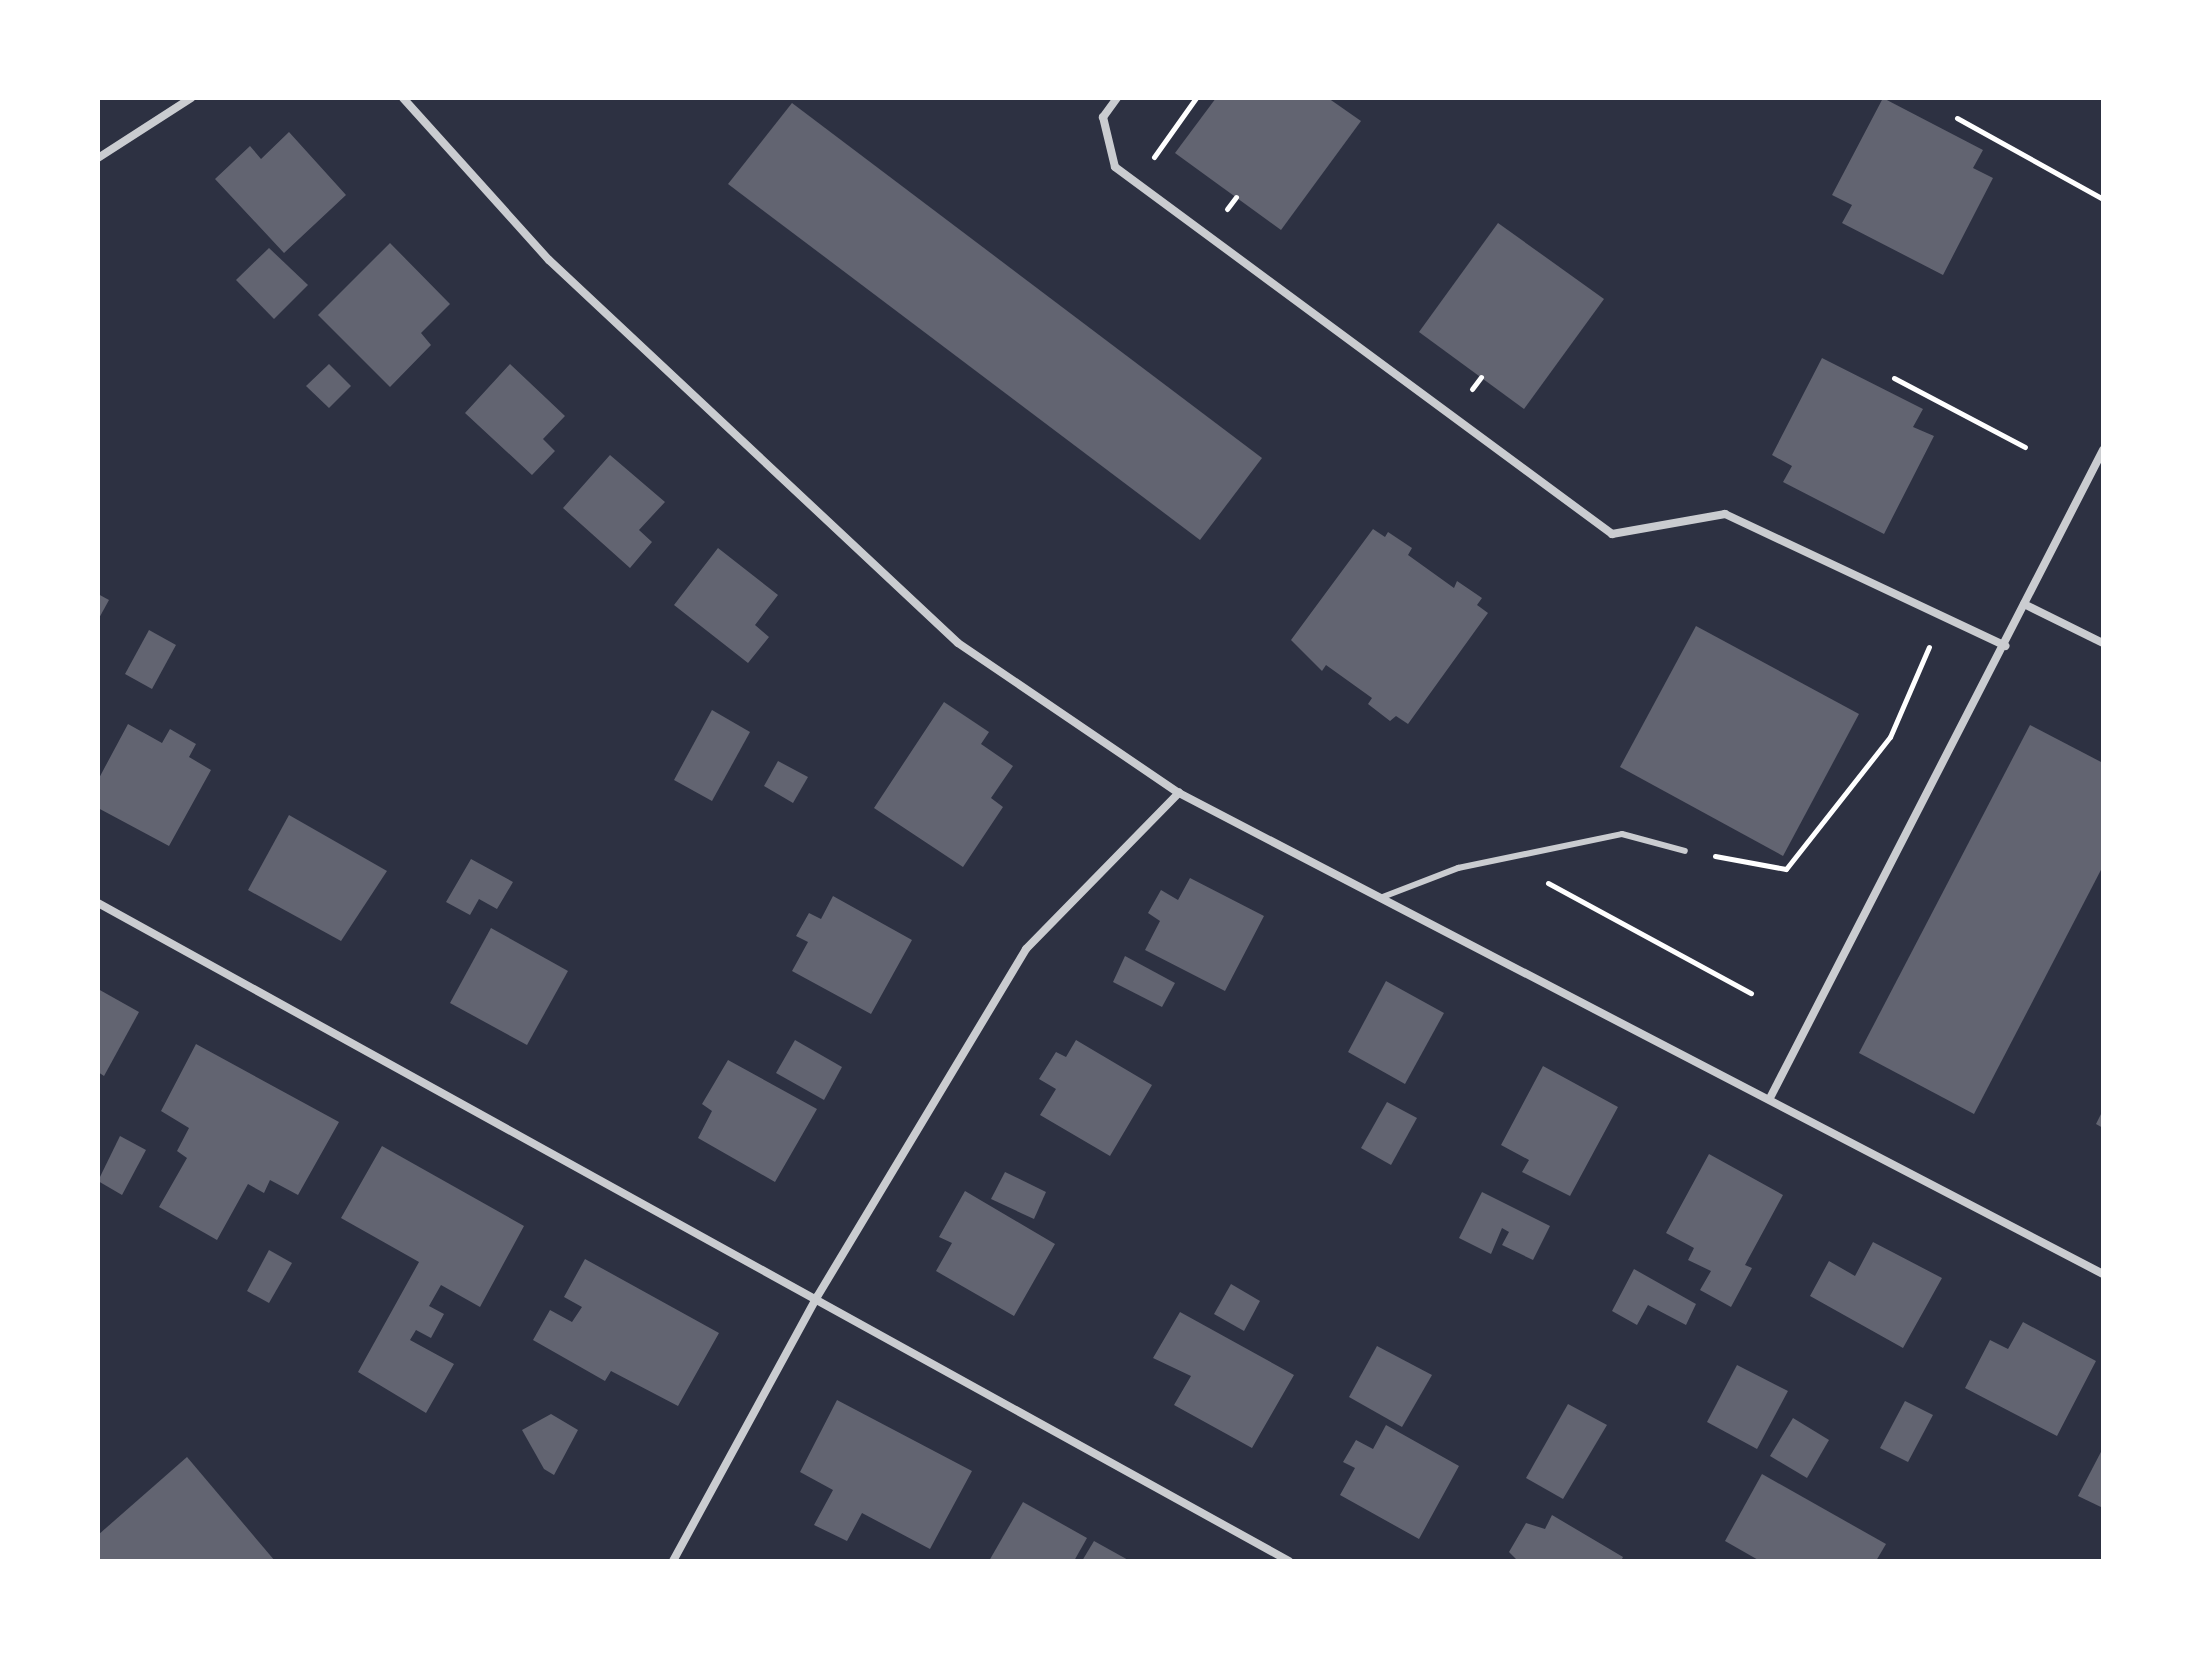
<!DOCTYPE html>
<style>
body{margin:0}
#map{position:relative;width:2201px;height:1659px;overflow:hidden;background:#2d3142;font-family:"Crimson Pro",serif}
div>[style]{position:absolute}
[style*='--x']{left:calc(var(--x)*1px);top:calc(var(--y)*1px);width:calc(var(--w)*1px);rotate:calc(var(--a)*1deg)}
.building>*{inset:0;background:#626471}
.path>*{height:5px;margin:-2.5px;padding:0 2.5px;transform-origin:2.5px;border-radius:2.5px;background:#fff}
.service>*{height:6px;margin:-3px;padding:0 3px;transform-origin:3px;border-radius:3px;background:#caccd0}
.minor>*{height:8px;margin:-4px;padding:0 4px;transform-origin:4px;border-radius:4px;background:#caccd0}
span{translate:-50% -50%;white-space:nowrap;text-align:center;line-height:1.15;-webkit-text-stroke:8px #fff;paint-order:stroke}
.frame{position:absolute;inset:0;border:100px solid #fff;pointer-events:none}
</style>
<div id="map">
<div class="building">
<div style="clip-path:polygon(1216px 98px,1328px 98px,1361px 121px,1281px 230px,1175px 153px)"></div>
<div style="clip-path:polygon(1883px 98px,1983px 150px,1973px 168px,1993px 178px,1943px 275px,1842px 223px,1852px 205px,1832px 195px)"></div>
<div style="clip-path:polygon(792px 103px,1262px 458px,1200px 540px,728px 184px)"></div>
<div style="clip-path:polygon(289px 132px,346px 195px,284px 253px,215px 179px,250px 146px,261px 159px)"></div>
<div style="clip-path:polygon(1498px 223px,1604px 299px,1524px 409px,1419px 332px)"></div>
<div style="clip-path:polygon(390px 243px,450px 304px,421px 333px,431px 345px,390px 387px,318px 315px)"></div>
<div style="clip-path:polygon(269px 248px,308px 285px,274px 319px,236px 280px)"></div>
<div style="clip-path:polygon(1822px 358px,1923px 409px,1913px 427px,1934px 436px,1884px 534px,1783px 482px,1792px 466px,1772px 455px)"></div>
<div style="clip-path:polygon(329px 364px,351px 386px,329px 408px,306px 386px)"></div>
<div style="clip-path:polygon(510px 364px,565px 416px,543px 439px,555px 451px,532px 475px,465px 413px)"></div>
<div style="clip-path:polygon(610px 455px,665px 502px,639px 530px,652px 542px,630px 568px,563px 508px)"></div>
<div style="clip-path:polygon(1373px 529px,1385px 537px,1388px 532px,1412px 548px,1408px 555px,1454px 588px,1457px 581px,1482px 598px,1477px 605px,1488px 613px,1408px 724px,1396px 716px,1390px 721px,1368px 704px,1372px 698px,1326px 665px,1322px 671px,1291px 640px)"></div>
<div style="clip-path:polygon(718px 548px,778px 595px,755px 625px,769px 637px,748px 663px,674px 605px)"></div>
<div style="clip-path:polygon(98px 594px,109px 600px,98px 620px)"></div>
<div style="clip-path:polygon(1696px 626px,1859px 714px,1783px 856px,1620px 767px)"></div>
<div style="clip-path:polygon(149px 630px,176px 645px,152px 689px,125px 674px)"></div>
<div style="clip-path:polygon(944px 702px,989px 732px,981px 744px,1013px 766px,991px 798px,1003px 807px,963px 867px,874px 808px)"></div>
<div style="clip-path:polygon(712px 710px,750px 732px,712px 801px,674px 780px)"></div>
<div style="clip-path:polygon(128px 724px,162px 743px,170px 729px,196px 744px,189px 757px,211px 770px,169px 846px,98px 808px,98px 780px)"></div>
<div style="clip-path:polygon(2030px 725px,2103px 763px,2103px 866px,1974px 1114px,1859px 1053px)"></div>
<div style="clip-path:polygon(778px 761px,808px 777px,793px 803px,764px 786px)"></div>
<div style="clip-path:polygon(289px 815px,387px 871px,341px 941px,248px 890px)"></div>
<div style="clip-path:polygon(471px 859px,513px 882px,497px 909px,479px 899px,470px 915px,446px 902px)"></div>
<div style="clip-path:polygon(1190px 878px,1264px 916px,1225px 991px,1145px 950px,1160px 921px,1148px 913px,1161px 890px,1178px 900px)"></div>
<div style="clip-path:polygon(833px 896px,912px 940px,871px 1014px,792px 971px,808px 942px,796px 936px,809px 913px,821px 919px)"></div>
<div style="clip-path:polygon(491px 928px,568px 971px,527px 1045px,450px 1003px)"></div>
<div style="clip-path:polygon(1125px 956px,1175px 983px,1162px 1007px,1113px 982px)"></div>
<div style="clip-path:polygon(1386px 981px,1444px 1013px,1405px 1084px,1348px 1052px)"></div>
<div style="clip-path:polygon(98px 989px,139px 1012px,104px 1076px,98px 1072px)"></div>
<div style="clip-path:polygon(795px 1040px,842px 1067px,824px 1100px,776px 1073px)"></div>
<div style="clip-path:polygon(1076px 1040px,1152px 1085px,1110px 1156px,1040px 1115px,1056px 1089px,1039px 1079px,1056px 1052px,1066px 1057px)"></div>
<div style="clip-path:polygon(196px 1044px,339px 1122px,298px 1195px,270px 1180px,264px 1193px,248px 1184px,217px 1240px,159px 1207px,187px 1158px,177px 1151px,189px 1128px,161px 1111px)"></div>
<div style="clip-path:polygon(728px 1060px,817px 1109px,775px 1182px,698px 1138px,712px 1111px,702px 1104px)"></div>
<div style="clip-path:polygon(1543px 1066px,1618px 1107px,1570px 1196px,1522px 1172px,1529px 1160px,1501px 1145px)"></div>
<div style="clip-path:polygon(1387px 1102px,1417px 1118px,1391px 1165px,1361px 1148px)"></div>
<div style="clip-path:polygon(2103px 1110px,2103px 1128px,2096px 1124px)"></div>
<div style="clip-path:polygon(120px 1136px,146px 1150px,122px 1195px,98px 1181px)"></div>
<div style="clip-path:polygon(382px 1146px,524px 1226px,480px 1307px,441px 1285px,429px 1306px,444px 1314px,431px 1338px,416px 1330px,410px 1340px,454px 1364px,426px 1413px,358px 1372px,419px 1262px,341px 1218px)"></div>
<div style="clip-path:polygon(1709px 1154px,1783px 1195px,1745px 1265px,1752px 1268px,1731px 1307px,1700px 1290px,1711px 1271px,1688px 1260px,1694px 1248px,1666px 1233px)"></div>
<div style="clip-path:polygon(1005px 1172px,1046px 1192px,1034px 1219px,991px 1199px)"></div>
<div style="clip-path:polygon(965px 1191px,1055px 1244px,1014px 1316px,936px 1271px,952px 1243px,939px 1237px)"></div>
<div style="clip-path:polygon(1482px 1192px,1550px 1226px,1533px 1260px,1502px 1245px,1509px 1232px,1502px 1228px,1491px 1254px,1459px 1238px)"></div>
<div style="clip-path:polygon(1873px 1242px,1942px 1278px,1903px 1348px,1810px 1296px,1829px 1261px,1855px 1276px)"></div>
<div style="clip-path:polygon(269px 1250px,292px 1263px,269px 1303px,247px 1291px)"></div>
<div style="clip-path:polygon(585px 1259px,719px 1333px,678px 1406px,611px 1371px,605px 1381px,533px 1340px,550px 1310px,572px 1322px,582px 1307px,564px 1297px)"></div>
<div style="clip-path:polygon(1634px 1269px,1696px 1304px,1686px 1325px,1648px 1305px,1637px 1325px,1612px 1311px)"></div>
<div style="clip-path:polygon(1231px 1284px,1260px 1301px,1244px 1331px,1214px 1314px)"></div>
<div style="clip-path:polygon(1180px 1312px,1294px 1375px,1252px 1448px,1174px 1405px,1191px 1376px,1153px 1358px)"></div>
<div style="clip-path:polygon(2023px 1322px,2096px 1361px,2057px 1436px,1965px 1388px,1990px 1340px,2008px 1349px)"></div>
<div style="clip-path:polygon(1377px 1346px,1432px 1375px,1402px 1427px,1349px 1397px)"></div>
<div style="clip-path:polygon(1737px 1365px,1788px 1391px,1757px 1449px,1707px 1422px)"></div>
<div style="clip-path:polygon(837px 1400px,972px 1471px,930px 1549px,862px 1513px,847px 1541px,814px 1525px,833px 1490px,800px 1472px)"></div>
<div style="clip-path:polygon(1905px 1401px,1933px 1415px,1908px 1462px,1880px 1448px)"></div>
<div style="clip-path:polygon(1568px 1404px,1607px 1425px,1563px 1499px,1526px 1478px)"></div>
<div style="clip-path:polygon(551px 1414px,578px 1430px,554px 1475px,544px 1469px,522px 1430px)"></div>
<div style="clip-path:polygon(1793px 1418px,1829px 1440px,1807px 1478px,1770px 1456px)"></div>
<div style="clip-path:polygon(1386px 1425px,1459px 1466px,1419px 1539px,1340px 1495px,1355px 1468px,1343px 1462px,1356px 1440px,1373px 1449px)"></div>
<div style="clip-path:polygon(2103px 1448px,2103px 1508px,2078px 1496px)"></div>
<div style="clip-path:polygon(187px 1457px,275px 1561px,98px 1561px,98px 1535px)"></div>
<div style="clip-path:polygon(1762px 1474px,1886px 1544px,1876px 1561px,1760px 1561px,1725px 1541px)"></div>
<div style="clip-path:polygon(1023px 1502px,1087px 1538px,1074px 1561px,989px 1561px)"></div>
<div style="clip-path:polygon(1552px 1515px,1623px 1557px,1621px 1561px,1518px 1561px,1509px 1552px,1526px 1523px,1545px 1529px)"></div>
<div style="clip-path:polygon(1094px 1541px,1130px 1561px,1082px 1561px)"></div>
</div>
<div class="path">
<div style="--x:1957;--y:118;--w:167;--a:29"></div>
<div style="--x:1154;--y:157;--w:72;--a:-54.6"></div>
<div style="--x:1227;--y:209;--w:15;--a:-53"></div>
<div style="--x:1894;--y:378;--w:148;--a:27.8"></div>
<div style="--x:1472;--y:389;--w:15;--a:-53"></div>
<div style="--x:1715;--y:856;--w:72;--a:10.4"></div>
<div style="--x:1786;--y:869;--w:168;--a:-51.8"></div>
<div style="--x:1890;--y:737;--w:98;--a:-66.6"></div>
<div style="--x:1548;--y:883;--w:231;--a:28.5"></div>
</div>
<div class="service">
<div style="--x:1380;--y:898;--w:84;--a:-21"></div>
<div style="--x:1458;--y:868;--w:167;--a:-11.7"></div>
<div style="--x:1622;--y:834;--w:65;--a:15.1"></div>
</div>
<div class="minor">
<div style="--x:403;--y:98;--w:218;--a:48"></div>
<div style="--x:549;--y:260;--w:560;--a:43.12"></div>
<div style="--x:958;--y:643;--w:267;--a:34.2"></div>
<div style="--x:1179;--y:793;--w:1042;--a:27.5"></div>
<div style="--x:1117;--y:98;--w:24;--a:126"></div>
<div style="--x:1103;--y:117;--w:51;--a:76.5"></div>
<div style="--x:1115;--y:167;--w:618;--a:36.44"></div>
<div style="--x:1612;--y:534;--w:115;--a:-10"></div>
<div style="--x:1725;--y:514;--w:310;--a:25.2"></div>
<div style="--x:98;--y:158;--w:111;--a:-32.8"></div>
<div style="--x:2024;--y:604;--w:88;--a:26.3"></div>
<div style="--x:98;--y:903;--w:1361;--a:28.92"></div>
<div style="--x:1770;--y:1098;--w:729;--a:-62.8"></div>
<div style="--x:673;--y:1561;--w:301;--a:-61.4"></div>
<div style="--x:817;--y:1297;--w:406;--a:-59"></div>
<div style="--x:1026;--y:949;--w:219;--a:-45.6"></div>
</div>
<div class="frame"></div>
</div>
